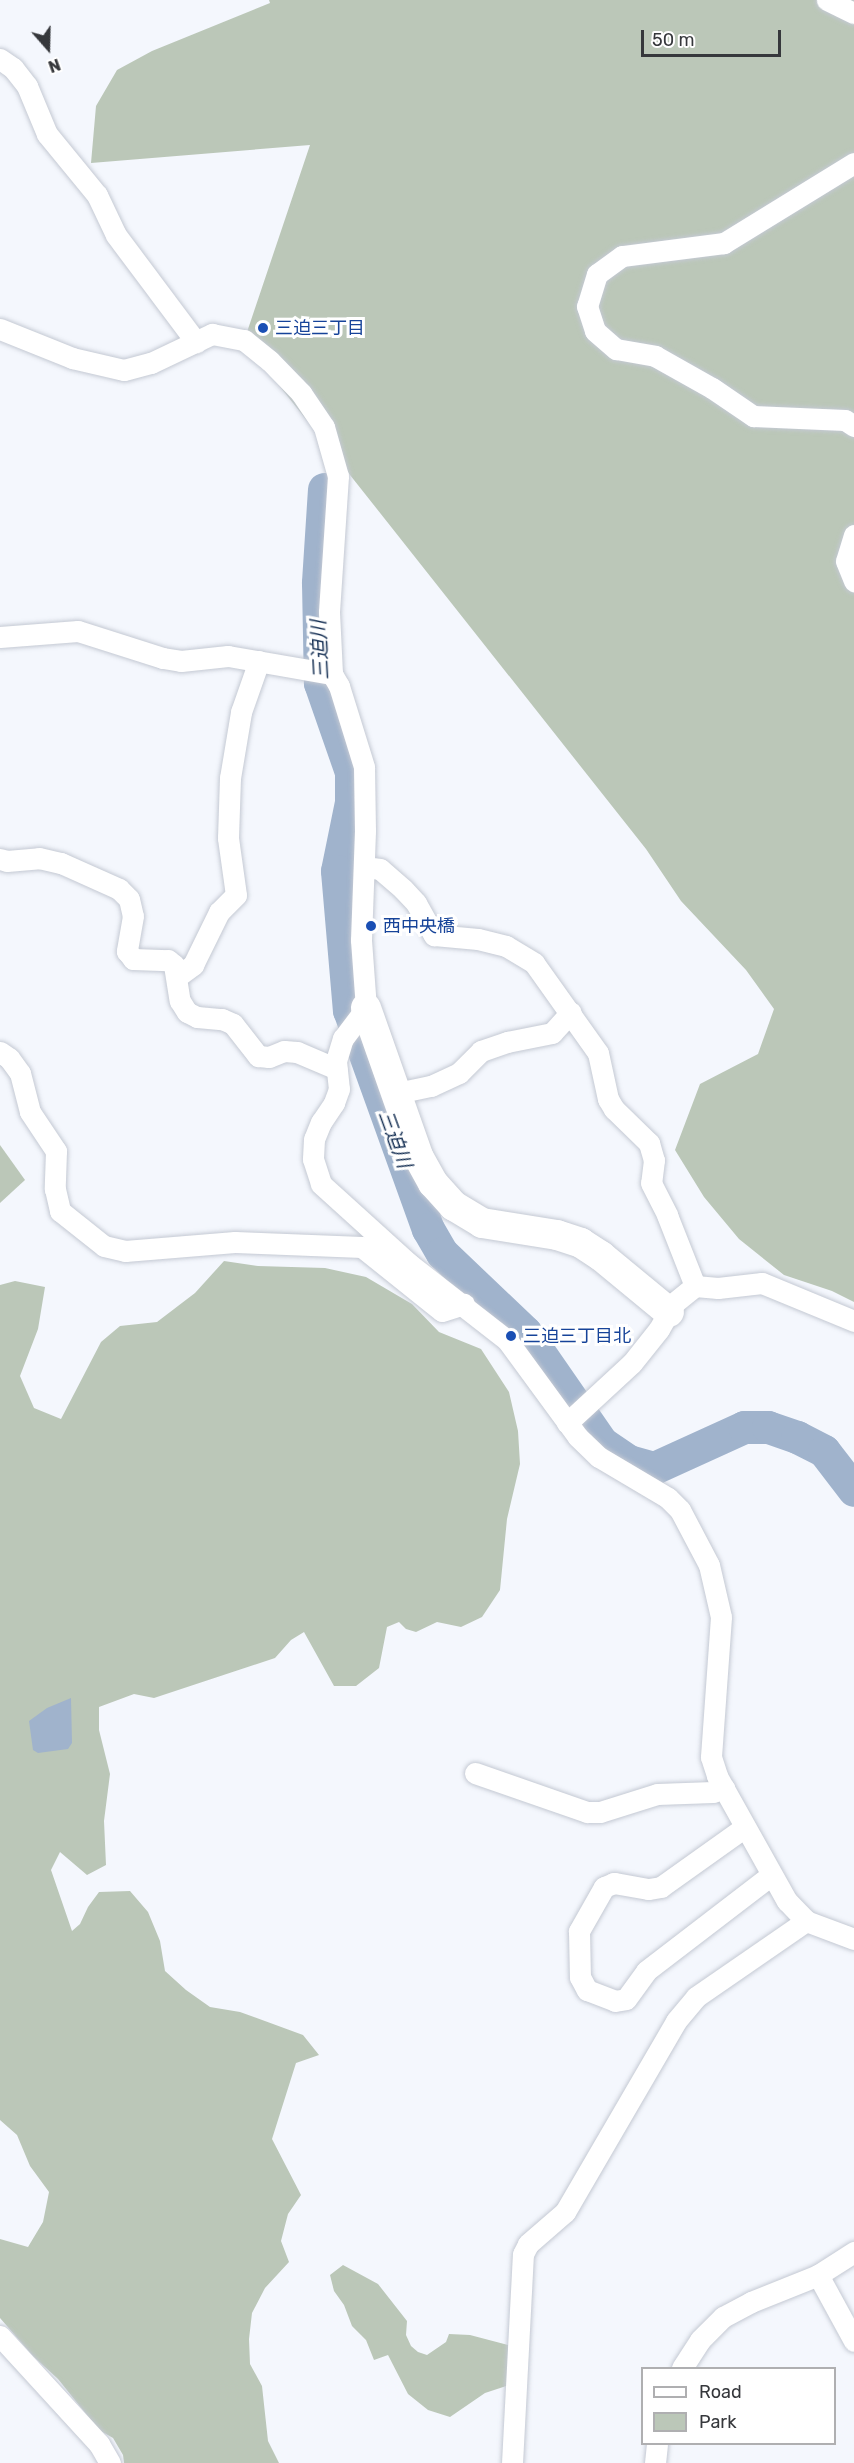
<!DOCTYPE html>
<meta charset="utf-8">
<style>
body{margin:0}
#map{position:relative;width:854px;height:2463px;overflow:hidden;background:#f4f7fd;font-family:Rubik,"Noto Sans JP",sans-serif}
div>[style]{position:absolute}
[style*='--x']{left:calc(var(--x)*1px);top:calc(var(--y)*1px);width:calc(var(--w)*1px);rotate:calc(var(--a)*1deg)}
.green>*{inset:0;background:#bbc7b8}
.water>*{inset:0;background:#a0b3cc}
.river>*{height:33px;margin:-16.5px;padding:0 16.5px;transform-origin:16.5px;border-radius:16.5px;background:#a0b3cc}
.roads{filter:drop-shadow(0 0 2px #c4c9d3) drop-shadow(0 0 2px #c4c9d3)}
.street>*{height:21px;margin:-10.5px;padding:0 10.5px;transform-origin:10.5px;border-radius:10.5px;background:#fff}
.secondary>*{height:30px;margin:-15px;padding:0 15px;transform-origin:15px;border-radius:15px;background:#fff}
.dots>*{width:16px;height:16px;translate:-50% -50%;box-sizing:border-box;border:3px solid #fff;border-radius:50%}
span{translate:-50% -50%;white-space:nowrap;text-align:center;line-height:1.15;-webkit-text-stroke:6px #fff;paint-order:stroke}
.transit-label{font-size:18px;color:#164399}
.left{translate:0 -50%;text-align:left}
.water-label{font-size:20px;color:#163054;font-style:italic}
.legend{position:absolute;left:641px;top:2367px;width:195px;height:78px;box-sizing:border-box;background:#fff;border:2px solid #afafb1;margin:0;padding:8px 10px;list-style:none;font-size:18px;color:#36383c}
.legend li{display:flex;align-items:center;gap:12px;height:30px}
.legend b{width:30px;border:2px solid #afafb1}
.north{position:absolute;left:18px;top:18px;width:60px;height:60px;-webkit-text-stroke:4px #fff;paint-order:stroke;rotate:160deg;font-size:16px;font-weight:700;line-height:24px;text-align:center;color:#36383c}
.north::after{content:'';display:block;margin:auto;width:21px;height:27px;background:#36383c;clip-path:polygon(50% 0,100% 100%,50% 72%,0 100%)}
.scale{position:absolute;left:641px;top:30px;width:140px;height:27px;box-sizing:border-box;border:3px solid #36383c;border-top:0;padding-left:8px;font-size:18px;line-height:21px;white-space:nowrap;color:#36383c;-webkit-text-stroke:4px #fff;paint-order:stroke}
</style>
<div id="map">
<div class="green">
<div style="clip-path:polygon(269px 0,854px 0,854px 1302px,832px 1291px,784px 1275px,739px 1239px,704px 1197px,675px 1150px,700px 1084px,758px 1054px,774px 1009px,746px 970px,681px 901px,646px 849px,244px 341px,310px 145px,91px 163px,96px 106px,117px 70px,152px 51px,270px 3px)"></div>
<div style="clip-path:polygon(0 1145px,25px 1180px,0 1203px)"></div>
<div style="clip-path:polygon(224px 1261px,258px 1266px,325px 1268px,366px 1277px,412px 1304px,439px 1332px,481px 1349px,509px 1392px,518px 1431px,520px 1464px,507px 1519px,500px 1590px,482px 1617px,461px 1627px,437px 1622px,416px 1632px,406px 1629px,399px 1622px,387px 1627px,379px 1668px,356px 1686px,334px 1686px,304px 1632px,291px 1640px,275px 1658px,154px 1698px,134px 1694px,99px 1707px,99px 1730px,110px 1774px,104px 1821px,106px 1865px,87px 1875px,60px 1852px,51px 1870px,72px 1931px,80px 1924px,88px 1907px,99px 1892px,130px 1891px,148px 1912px,160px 1941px,165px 1971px,186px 1990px,210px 2007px,240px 2012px,303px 2035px,319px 2055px,296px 2063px,272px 2139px,301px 2195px,288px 2214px,281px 2241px,289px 2262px,265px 2288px,252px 2313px,249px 2339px,250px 2364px,262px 2386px,268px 2441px,279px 2463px,124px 2463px,123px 2455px,113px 2438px,99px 2430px,58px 2379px,33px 2356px,0 2318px,0 2239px,28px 2247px,43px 2222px,49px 2192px,30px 2166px,17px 2135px,0 2120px,0 1285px,15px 1281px,45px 1287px,38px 1329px,20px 1376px,34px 1408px,61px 1419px,101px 1342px,120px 1326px,157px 1322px,195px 1293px)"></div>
<div style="clip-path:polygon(343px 2265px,378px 2284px,407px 2321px,406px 2335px,411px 2346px,418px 2352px,427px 2355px,446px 2342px,449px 2334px,470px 2335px,508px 2345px,512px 2384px,485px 2393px,450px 2417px,428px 2410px,408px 2394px,388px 2355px,374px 2360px,366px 2340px,352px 2326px,344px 2305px,334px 2291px,330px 2275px)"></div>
</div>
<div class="water">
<div style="clip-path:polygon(71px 1698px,72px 1743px,68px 1749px,38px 1753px,33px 1750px,29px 1721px,47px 1708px)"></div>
</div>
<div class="river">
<div style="--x:324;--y:489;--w:94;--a:93.7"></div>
<div style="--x:318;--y:583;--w:100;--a:88.9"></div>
<div style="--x:320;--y:683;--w:94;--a:70.8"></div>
<div style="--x:351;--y:772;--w:30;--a:90"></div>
<div style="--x:351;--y:802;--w:70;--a:101.5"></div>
<div style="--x:337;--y:871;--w:140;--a:85.1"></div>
<div style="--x:349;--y:1010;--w:233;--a:70.2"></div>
<div style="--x:428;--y:1229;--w:28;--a:60"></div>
<div style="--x:442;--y:1253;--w:115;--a:43.6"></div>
<div style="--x:525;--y:1332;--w:135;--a:55.3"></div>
<div style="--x:602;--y:1443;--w:32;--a:34"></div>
<div style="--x:629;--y:1461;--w:26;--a:16"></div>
<div style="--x:654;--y:1468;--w:99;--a:-24.5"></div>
<div style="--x:744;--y:1427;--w:24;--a:0"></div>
<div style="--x:768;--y:1427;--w:31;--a:19"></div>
<div style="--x:797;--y:1437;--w:30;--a:27"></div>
<div style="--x:824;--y:1451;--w:49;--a:52.4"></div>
</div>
<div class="roads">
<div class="street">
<div style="--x:827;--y:0;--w:30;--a:26"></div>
<div style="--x:0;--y:59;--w:16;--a:35"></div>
<div style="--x:13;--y:68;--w:23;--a:52"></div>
<div style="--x:27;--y:86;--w:52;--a:67.4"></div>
<div style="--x:47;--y:134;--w:79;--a:50.7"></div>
<div style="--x:97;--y:195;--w:44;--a:64.6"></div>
<div style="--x:116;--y:235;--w:134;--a:53.2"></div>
<div style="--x:854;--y:163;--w:153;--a:148.4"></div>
<div style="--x:724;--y:243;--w:103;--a:172.7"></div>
<div style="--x:622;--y:256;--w:31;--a:144"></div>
<div style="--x:597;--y:274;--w:34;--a:107"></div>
<div style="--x:587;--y:306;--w:26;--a:72"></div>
<div style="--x:595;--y:331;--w:28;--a:41"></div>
<div style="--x:616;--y:349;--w:40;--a:10"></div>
<div style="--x:655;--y:356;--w:65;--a:29.3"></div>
<div style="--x:712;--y:388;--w:50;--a:34.3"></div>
<div style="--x:753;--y:416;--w:92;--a:2.5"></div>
<div style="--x:845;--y:420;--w:11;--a:34"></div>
<div style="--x:0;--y:329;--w:78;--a:21.9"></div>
<div style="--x:72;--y:358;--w:53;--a:13"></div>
<div style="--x:124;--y:370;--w:28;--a:-15"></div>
<div style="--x:151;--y:363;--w:68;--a:-25.4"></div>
<div style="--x:212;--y:334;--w:33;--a:11"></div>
<div style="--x:244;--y:340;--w:33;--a:39"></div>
<div style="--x:270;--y:361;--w:45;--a:45.9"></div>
<div style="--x:301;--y:393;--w:41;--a:55.9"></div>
<div style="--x:324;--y:427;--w:51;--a:74.1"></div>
<div style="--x:338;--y:476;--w:136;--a:93.8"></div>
<div style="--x:329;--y:612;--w:62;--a:87.2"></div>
<div style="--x:332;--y:674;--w:14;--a:60"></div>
<div style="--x:339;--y:686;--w:85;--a:72.8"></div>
<div style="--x:364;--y:767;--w:64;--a:89.1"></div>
<div style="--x:365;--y:831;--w:109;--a:92.1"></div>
<div style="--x:361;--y:940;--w:68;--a:85.8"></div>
<div style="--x:366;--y:1008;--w:38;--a:127"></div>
<div style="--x:343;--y:1038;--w:24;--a:107"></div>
<div style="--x:336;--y:1061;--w:28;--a:84"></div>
<div style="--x:339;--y:1089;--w:15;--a:110"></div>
<div style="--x:334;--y:1103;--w:23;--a:124"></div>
<div style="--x:321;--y:1122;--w:18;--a:112"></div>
<div style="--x:314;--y:1139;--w:20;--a:93"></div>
<div style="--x:313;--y:1159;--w:26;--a:72"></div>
<div style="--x:321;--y:1184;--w:118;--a:42.2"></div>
<div style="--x:408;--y:1263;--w:125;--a:37.9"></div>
<div style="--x:507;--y:1340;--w:120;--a:53.8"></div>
<div style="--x:578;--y:1437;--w:29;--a:44"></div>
<div style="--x:599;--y:1457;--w:80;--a:30.7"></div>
<div style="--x:668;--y:1498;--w:17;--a:45"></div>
<div style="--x:680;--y:1510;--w:62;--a:62.2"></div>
<div style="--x:709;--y:1565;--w:53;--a:77"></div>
<div style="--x:721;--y:1617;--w:140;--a:94.1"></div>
<div style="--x:711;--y:1757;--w:20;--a:72"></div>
<div style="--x:717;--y:1776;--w:143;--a:60.8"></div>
<div style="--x:787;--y:1901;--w:28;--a:46"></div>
<div style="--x:806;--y:1921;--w:51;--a:20.6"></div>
<div style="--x:854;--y:535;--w:27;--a:107"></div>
<div style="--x:846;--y:561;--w:22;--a:68"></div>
<div style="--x:0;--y:637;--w:78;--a:-4.4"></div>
<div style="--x:78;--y:631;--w:89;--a:17.6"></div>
<div style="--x:163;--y:658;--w:18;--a:9"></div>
<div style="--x:181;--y:661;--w:47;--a:-6.1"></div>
<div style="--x:228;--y:656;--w:106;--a:9.8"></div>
<div style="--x:0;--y:859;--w:7;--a:16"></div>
<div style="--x:7;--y:861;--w:32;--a:-5"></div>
<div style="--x:39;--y:858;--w:23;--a:13"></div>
<div style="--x:61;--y:863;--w:64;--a:24.1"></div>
<div style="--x:119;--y:889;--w:14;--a:45"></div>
<div style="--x:129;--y:899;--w:17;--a:77"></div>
<div style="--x:133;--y:916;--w:36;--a:100"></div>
<div style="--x:127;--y:951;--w:10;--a:53"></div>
<div style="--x:133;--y:959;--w:35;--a:2"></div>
<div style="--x:168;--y:960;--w:8;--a:40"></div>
<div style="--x:174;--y:965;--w:36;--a:81"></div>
<div style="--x:180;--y:1001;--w:13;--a:58"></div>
<div style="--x:187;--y:1012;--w:11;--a:27"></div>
<div style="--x:197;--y:1017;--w:25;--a:5"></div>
<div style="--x:222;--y:1019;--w:12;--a:24"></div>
<div style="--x:233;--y:1024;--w:41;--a:52"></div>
<div style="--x:258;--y:1056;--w:11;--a:5"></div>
<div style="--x:269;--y:1057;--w:16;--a:-22"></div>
<div style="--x:284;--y:1051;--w:13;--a:4"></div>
<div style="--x:297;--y:1052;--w:43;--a:23"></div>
<div style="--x:364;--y:867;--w:16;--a:7"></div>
<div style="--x:380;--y:869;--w:30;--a:41"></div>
<div style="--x:403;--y:889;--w:19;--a:47"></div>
<div style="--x:416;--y:903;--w:37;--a:61"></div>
<div style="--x:434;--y:935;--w:44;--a:5.2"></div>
<div style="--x:478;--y:939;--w:29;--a:14"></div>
<div style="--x:506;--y:946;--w:33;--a:31"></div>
<div style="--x:534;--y:963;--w:110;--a:54.6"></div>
<div style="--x:598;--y:1053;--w:47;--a:77.7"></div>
<div style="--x:608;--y:1099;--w:12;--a:59"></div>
<div style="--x:614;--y:1109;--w:49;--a:44.2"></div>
<div style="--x:649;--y:1143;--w:18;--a:74"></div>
<div style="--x:654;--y:1160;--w:23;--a:97"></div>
<div style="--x:651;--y:1183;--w:36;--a:63"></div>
<div style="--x:667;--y:1215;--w:76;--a:68.5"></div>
<div style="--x:695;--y:1286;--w:23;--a:5"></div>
<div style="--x:718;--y:1288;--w:44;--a:-6.5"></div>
<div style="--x:762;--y:1283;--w:100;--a:22.4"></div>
<div style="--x:178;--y:976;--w:19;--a:-36"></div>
<div style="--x:193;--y:965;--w:59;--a:-63.9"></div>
<div style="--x:219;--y:912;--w:24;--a:-45"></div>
<div style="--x:236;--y:895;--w:58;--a:-98"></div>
<div style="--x:228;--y:838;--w:60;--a:-88.1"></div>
<div style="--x:230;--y:778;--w:67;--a:-80.5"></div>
<div style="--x:241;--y:712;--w:54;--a:-70.6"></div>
<div style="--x:0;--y:1052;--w:11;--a:34"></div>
<div style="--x:9;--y:1058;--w:19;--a:54"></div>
<div style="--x:20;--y:1073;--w:40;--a:75.6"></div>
<div style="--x:30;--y:1112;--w:47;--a:56.3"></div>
<div style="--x:56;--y:1151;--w:38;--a:92"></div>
<div style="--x:55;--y:1189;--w:23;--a:77"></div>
<div style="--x:60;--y:1211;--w:56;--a:38.5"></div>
<div style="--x:104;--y:1246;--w:22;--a:13"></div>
<div style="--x:125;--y:1251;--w:110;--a:-4.7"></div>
<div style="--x:235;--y:1242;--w:127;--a:2.3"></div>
<div style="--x:362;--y:1247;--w:102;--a:38.7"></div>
<div style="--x:442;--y:1311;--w:23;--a:-18"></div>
<div style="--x:397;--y:1093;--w:35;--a:-12"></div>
<div style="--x:431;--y:1086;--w:31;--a:-25"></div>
<div style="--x:459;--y:1073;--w:31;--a:-45"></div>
<div style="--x:481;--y:1051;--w:28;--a:-19"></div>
<div style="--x:507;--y:1042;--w:46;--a:-11.3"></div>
<div style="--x:552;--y:1033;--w:28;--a:-48"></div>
<div style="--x:567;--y:1423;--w:88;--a:-42.7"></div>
<div style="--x:632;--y:1363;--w:43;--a:-51.5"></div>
<div style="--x:659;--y:1329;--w:30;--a:-60"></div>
<div style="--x:674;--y:1303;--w:27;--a:-39"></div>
<div style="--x:475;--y:1773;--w:119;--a:19.2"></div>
<div style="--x:587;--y:1812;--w:13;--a:0"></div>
<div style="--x:600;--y:1812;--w:60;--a:-17.5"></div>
<div style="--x:657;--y:1794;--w:56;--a:-2"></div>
<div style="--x:713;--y:1792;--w:12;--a:-20"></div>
<div style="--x:745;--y:1827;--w:103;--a:144.5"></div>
<div style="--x:661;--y:1887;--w:13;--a:171"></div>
<div style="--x:648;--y:1889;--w:35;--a:-170"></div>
<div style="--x:614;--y:1883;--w:11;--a:158"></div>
<div style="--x:604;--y:1887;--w:51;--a:119.6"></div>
<div style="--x:579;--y:1931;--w:46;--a:88.8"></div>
<div style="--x:580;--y:1977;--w:15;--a:62"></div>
<div style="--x:587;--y:1990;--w:30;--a:21"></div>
<div style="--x:615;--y:2001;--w:11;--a:-10"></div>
<div style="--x:626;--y:1999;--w:34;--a:-54"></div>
<div style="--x:646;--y:1971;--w:158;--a:-37.5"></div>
<div style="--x:818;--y:2275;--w:75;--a:61.4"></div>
<div style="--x:0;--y:2336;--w:147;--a:47.5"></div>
<div style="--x:99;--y:2444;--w:22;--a:60"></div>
<div style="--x:682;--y:2368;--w:33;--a:-57"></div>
<div style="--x:700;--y:2340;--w:33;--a:-45"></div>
<div style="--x:723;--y:2317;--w:32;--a:-28"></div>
<div style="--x:751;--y:2302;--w:72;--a:-21.9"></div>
<div style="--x:818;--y:2275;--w:43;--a:-32.6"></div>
<div style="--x:512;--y:2463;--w:209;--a:-87"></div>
<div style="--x:523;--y:2254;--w:11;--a:-63"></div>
<div style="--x:528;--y:2244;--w:49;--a:-40.9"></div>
<div style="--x:565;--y:2212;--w:221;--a:-59.8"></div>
<div style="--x:676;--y:2021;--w:31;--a:-50"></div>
<div style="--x:696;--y:1997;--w:134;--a:-34.6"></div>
<div style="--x:655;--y:2463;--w:19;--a:-84"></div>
</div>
<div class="secondary">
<div style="--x:366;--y:1008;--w:157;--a:70.6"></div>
<div style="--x:418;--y:1156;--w:31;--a:61"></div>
<div style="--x:433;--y:1183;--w:31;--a:48"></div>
<div style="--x:454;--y:1206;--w:33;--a:31"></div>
<div style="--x:482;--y:1223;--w:76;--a:9.1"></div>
<div style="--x:557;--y:1235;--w:25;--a:18"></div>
<div style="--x:581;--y:1243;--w:24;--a:33"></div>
<div style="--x:601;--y:1256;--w:88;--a:39.5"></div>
</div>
</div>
<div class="dots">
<div style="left:263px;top:328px;background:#1a4fb4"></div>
<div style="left:371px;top:926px;background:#1a4fb4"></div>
<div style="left:511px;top:1336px;background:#1a4fb4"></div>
</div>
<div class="transit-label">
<span class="left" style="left:275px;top:328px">三迫三丁目</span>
<span class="left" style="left:383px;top:926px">西中央橋</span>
<span class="left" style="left:523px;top:1336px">三迫三丁目北</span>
</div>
<div class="water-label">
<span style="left:320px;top:650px;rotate:-93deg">三迫川</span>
<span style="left:395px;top:1139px;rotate:70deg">三迫川</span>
</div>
<ul class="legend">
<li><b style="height:8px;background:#fff"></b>Road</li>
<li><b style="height:16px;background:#bbc7b8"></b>Park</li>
</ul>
<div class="north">N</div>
<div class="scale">50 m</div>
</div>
